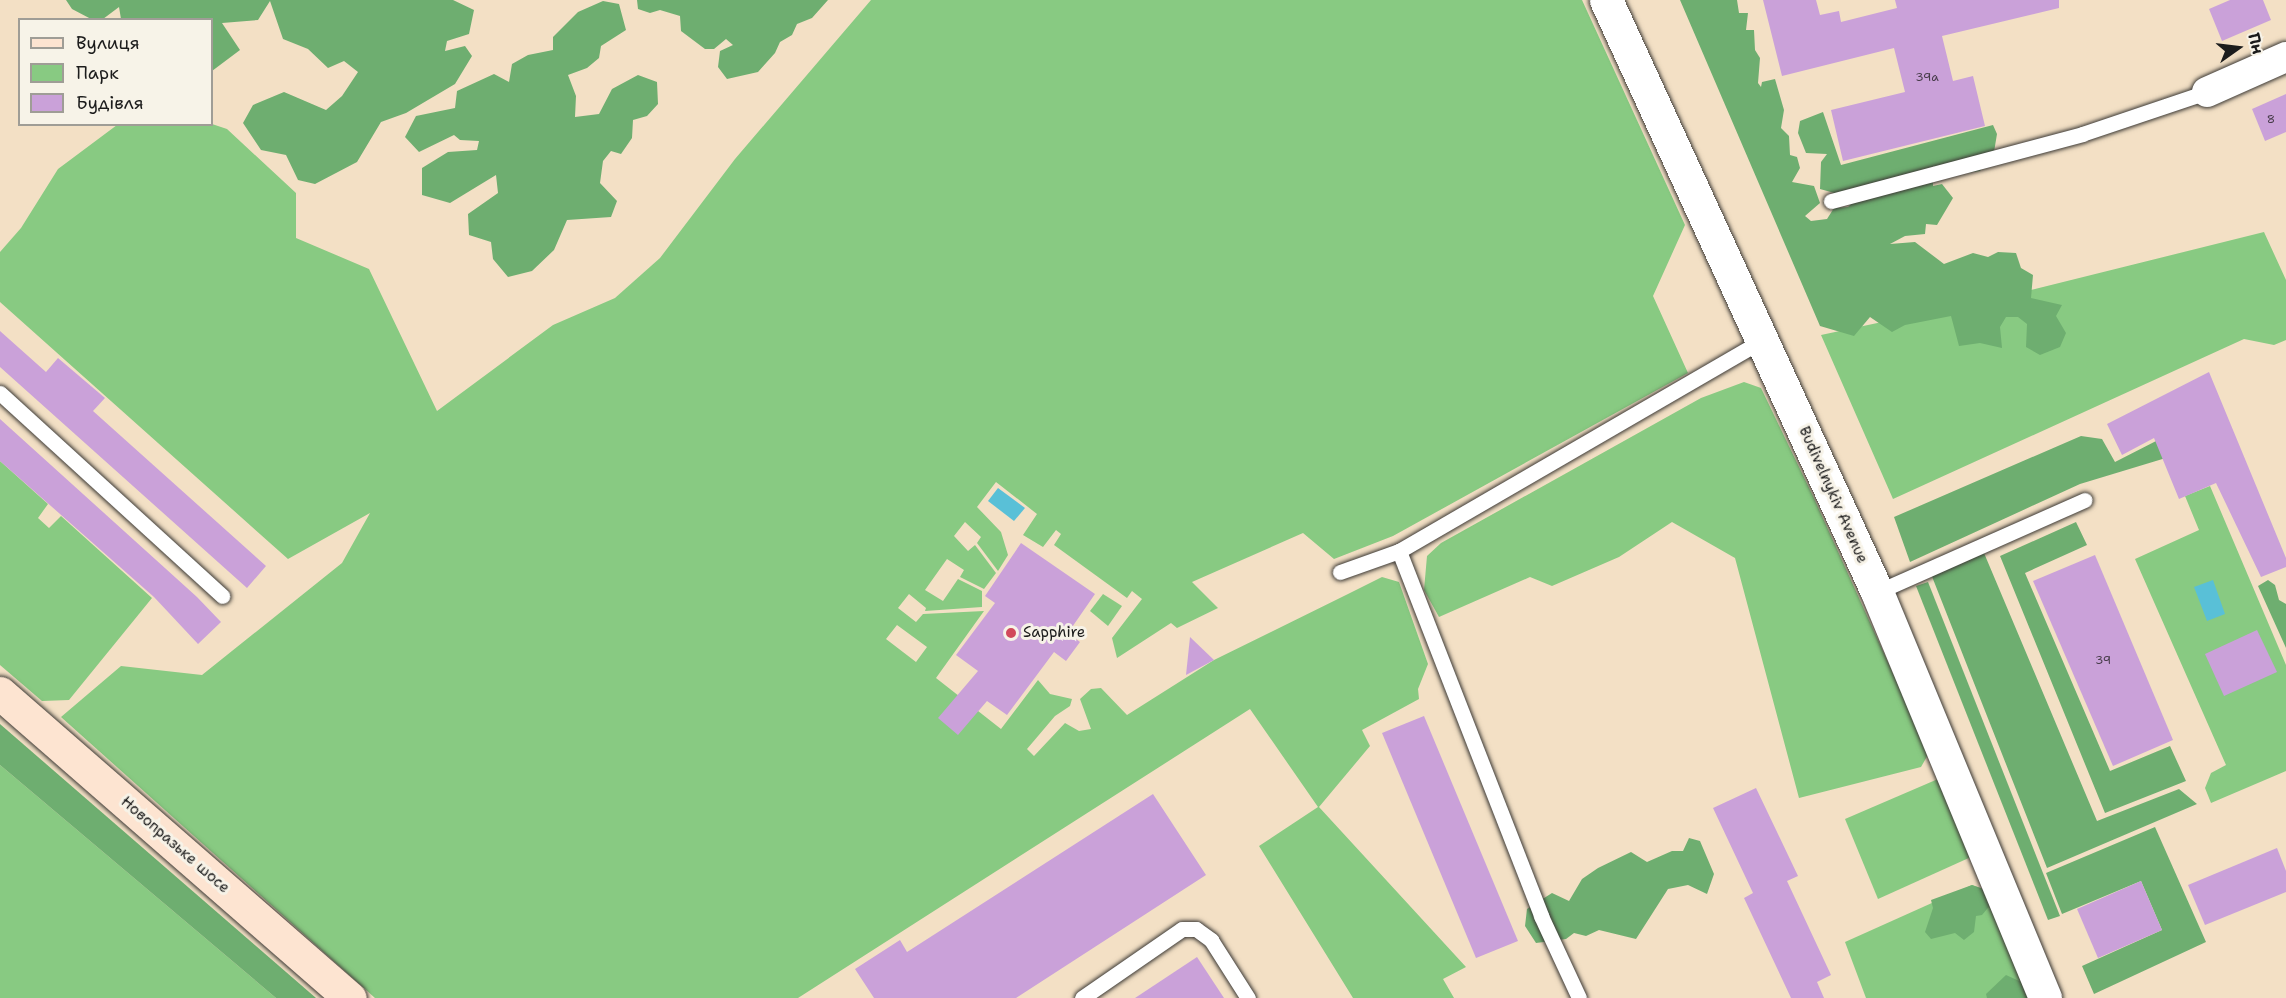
<!DOCTYPE html>
<meta charset="utf-8">
<style>
body{margin:0}
#map{position:relative;width:2286px;height:998px;overflow:hidden;background:#f3e0c5;font-family:"Shantell Sans",sans-serif}
div>[style]{position:absolute}
[style*='--x']{left:calc(var(--x)*1px);top:calc(var(--y)*1px);width:calc(var(--w)*1px);rotate:calc(var(--a)*1deg)}
.green>*{inset:0;background:#88ca82}
.forest>*{inset:0;background:#6eae70}
.water>*{inset:0;background:#59c0d7}
.building>*{inset:0;background:#caa1d9}
.roads{filter:drop-shadow(0 0 2px #3c3935) drop-shadow(0 0 2px #3c3935)}
.service>*{height:15px;margin:-7.5px;padding:0 7.5px;transform-origin:7.5px;border-radius:7.5px;background:#fff}
.minor>*{height:30px;margin:-15px;padding:0 15px;transform-origin:15px;border-radius:15px;background:#fff}
.tertiary>*{height:33px;margin:-16.5px;padding:0 16.5px;transform-origin:16.5px;border-radius:16.5px;background:#fff}
.secondary>*{height:33px;margin:-16.5px;padding:0 16.5px;transform-origin:16.5px;border-radius:16.5px;background:#fde4d1}
.dots>*{width:16px;height:16px;translate:-50% -50%;box-sizing:border-box;border:3px solid #f7f3e8;border-radius:50%}
span{translate:-50% -50%;white-space:nowrap;text-align:center;line-height:1.15;-webkit-text-stroke:6px #f7f3e8;paint-order:stroke}
.number-label{font-size:12px;color:#483d4b}
.number-label span{-webkit-text-stroke-width:0}
.street-label{font-size:15px;color:#1c1c1c}
.poi-label{font-size:15px;color:#1c1c1c}
.left{translate:0 -50%;text-align:left}
.legend{position:absolute;left:18px;top:18px;width:195px;height:108px;box-sizing:border-box;background:#f7f3e8;border:2px solid #9f9d96;margin:0;padding:8px 10px;list-style:none;font-size:18px;color:#1c1c1c}
.legend li{display:flex;align-items:center;gap:12px;height:30px}
.legend b{width:30px;border:2px solid #9f9d96}
.north{position:absolute;left:2208px;top:18px;width:60px;height:60px;-webkit-text-stroke:4px #f7f3e8;paint-order:stroke;rotate:76deg;font-size:16px;font-weight:700;line-height:24px;text-align:center;color:#1c1c1c}
.north::after{content:'';display:block;margin:auto;width:21px;height:27px;background:#1c1c1c;clip-path:polygon(50% 0,100% 100%,50% 72%,0 100%)}
</style>
<div id="map">
<div class="green">
<div style="clip-path:polygon(evenodd,871px 0,1582px 0,1685px 225px,1653px 296px,1688px 373px,1393px 536px,1334px 559px,1303px 533px,1192px 582px,1218px 608px,1177px 628px,1171px 623px,1117px 658px,1112px 638px,1142px 599px,1132px 591px,1127px 598px,1054px 545px,1061px 534px,1056px 530px,1043px 547px,1023px 535px,1037px 514px,996px 482px,977px 507px,1001px 532px,1008px 555px,998px 571px,977px 543px,981px 537px,965px 522px,954px 536px,968px 551px,975px 545px,996px 573px,984px 589px,960px 577px,964px 570px,947px 559px,925px 590px,943px 601px,958px 579px,982px 591px,982px 607px,925px 611px,926px 608px,909px 594px,898px 608px,916px 622px,923px 614px,984px 611px,936px 678px,1001px 729px,1038px 680px,1050px 694px,1072px 699px,1070px 706px,1055px 716px,1027px 749px,1034px 756px,1065px 723px,1079px 731px,1091px 729px,1080px 699px,1091px 689px,1101px 688px,1127px 715px,1214px 660px,1348px 594px,1382px 577px,1399px 582px,1428px 664px,1418px 689px,1419px 699px,1362px 730px,1370px 746px,1319px 807px,1466px 967px,1443px 979px,1454px 998px,1353px 998px,1259px 846px,1318px 807px,1250px 709px,798px 998px,375px 998px,61px 717px,121px 666px,202px 675px,342px 563px,370px 513px,288px 559px,0 302px,0 252px,21px 228px,58px 169px,117px 125px,212px 124px,227px 129px,296px 193px,296px 238px,369px 269px,437px 411px,553px 325px,615px 298px,660px 258px,735px 159px,871px 0,897px 625px,927px 647px,916px 662px,886px 639px,897px 625px)"></div>
<div style="clip-path:polygon(2264px 232px,2286px 280px,2286px 340px,2274px 345px,2244px 339px,1893px 499px,1821px 335px,2023px 292px)"></div>
<div style="clip-path:polygon(1744px 382px,1761px 388px,1813px 496px,1929px 753px,1921px 767px,1799px 798px,1735px 558px,1672px 522px,1619px 557px,1552px 586px,1530px 577px,1439px 617px,1424px 590px,1427px 556px,1441px 543px,1701px 398px)"></div>
<div style="clip-path:polygon(0 461px,48px 504px,38px 518px,49px 528px,61px 516px,152px 598px,69px 700px,42px 701px,0 665px)"></div>
<div style="clip-path:polygon(2210px 486px,2286px 665px,2286px 771px,2211px 803px,2205px 788px,2211px 773px,2226px 765px,2135px 559px,2199px 530px,2185px 496px)"></div>
<div style="clip-path:polygon(1103px 594px,1122px 606px,1108px 626px,1090px 611px)"></div>
<div style="clip-path:polygon(0 765px,276px 998px,0 998px)"></div>
<div style="clip-path:polygon(1938px 779px,1971px 857px,1878px 899px,1845px 819px)"></div>
<div style="clip-path:polygon(1972px 885px,1986px 890px,2031px 998px,1866px 998px,1845px 942px)"></div>
</div>
<div class="forest">
<div style="clip-path:polygon(66px 0,453px 0,474px 10px,469px 34px,447px 41px,445px 51px,465px 46px,472px 56px,455px 84px,406px 113px,381px 122px,357px 162px,315px 184px,298px 180px,286px 155px,261px 150px,243px 123px,253px 105px,284px 92px,326px 110px,342px 96px,358px 72px,344px 61px,328px 68px,308px 49px,283px 39px,270px 1px,258px 20px,222px 23px,240px 50px,212px 71px,212px 20px,121px 19px,119px 7px,103px 19px,91px 19px,72px 9px)"></div>
<div style="clip-path:polygon(637px 0,828px 0,812px 18px,797px 24px,792px 35px,780px 42px,775px 53px,758px 72px,727px 79px,718px 67px,720px 51px,733px 45px,726px 39px,714px 49px,705px 49px,681px 31px,680px 16px,660px 10px,650px 13px,638px 9px)"></div>
<div style="clip-path:polygon(1680px 0,1737px 0,1739px 13px,1748px 13px,1746px 30px,1754px 30px,1755px 50px,1760px 58px,1758px 83px,1761px 87px,1762px 82px,1775px 79px,1784px 110px,1781px 128px,1789px 136px,1790px 155px,1797px 157px,1800px 168px,1792px 182px,1814px 186px,1820px 203px,1805px 216px,1811px 221px,1827px 219px,1834px 208px,1848px 207px,1856px 199px,1820px 189px,1821px 162px,1827px 154px,1806px 153px,1798px 133px,1800px 121px,1823px 112px,1841px 165px,1993px 125px,1997px 134px,1994px 152px,1980px 171px,1952px 175px,1933px 166px,1933px 186px,1942px 184px,1953px 198px,1937px 225px,1926px 224px,1925px 234px,1905px 236px,1890px 244px,1915px 242px,1944px 264px,1973px 253px,1988px 257px,1998px 252px,2016px 253px,2021px 268px,2033px 275px,2031px 298px,2062px 305px,2056px 316px,2066px 333px,2060px 347px,2040px 355px,2026px 347px,2027px 324px,2018px 317px,2006px 317px,2000px 327px,2002px 348px,1980px 343px,1959px 346px,1951px 316px,1905px 325px,1892px 332px,1870px 317px,1854px 336px,1820px 326px)"></div>
<div style="clip-path:polygon(603px 1px,619px 4px,626px 30px,601px 46px,599px 58px,587px 68px,568px 75px,576px 96px,575px 117px,599px 114px,612px 89px,638px 75px,657px 82px,658px 104px,647px 116px,633px 120px,632px 138px,621px 154px,611px 151px,603px 161px,600px 183px,617px 201px,611px 217px,567px 220px,554px 250px,532px 271px,508px 277px,493px 259px,491px 242px,469px 235px,468px 214px,498px 193px,496px 175px,450px 203px,422px 195px,422px 168px,448px 152px,477px 150px,479px 141px,460px 140px,454px 135px,419px 152px,405px 137px,416px 116px,455px 108px,457px 91px,494px 74px,509px 82px,512px 64px,528px 55px,553px 50px,553px 37px,578px 12px)"></div>
<div style="clip-path:polygon(2081px 436px,2102px 439px,2115px 462px,2160px 439px,2179px 454px,2080px 484px,1910px 562px,1894px 517px)"></div>
<div style="clip-path:polygon(2076px 522px,2087px 545px,2025px 573px,2110px 771px,2170px 746px,2186px 781px,2105px 813px,2000px 556px)"></div>
<div style="clip-path:polygon(1984px 553px,2097px 821px,2179px 789px,2197px 804px,2047px 868px,1931px 574px)"></div>
<div style="clip-path:polygon(2268px 580px,2275px 585px,2279px 600px,2286px 604px,2286px 648px,2258px 586px)"></div>
<div style="clip-path:polygon(1928px 582px,2060px 916px,2048px 920px,1916px 586px)"></div>
<div style="clip-path:polygon(0 725px,0 724px,316px 998px,276px 998px,0 765px)"></div>
<div style="clip-path:polygon(2155px 827px,2206px 942px,2094px 994px,2082px 966px,2162px 930px,2141px 881px,2062px 914px,2046px 873px)"></div>
<div style="clip-path:polygon(1689px 838px,1700px 841px,1714px 874px,1707px 894px,1688px 885px,1668px 889px,1636px 939px,1599px 930px,1586px 936px,1574px 933px,1566px 939px,1536px 943px,1525px 926px,1527px 909px,1552px 893px,1569px 901px,1582px 879px,1598px 868px,1631px 852px,1647px 862px,1672px 851px,1683px 851px)"></div>
<div style="clip-path:polygon(1972px 885px,1986px 890px,1992px 903px,1982px 915px,1976px 916px,1974px 932px,1964px 940px,1955px 933px,1931px 939px,1925px 932px,1933px 908px,1931px 900px)"></div>
<div style="clip-path:polygon(2006px 975px,2028px 985px,2029px 998px,1987px 998px,1986px 994px)"></div>
</div>
<div class="water">
<div style="clip-path:polygon(998px 488px,1025px 508px,1014px 521px,988px 501px)"></div>
<div style="clip-path:polygon(2213px 580px,2225px 614px,2207px 621px,2194px 587px)"></div>
</div>
<div class="building">
<div style="clip-path:polygon(1763px 0,1816px 0,1820px 15px,1839px 11px,1841px 22px,1897px 8px,1895px 0,2059px 0,2059px 8px,1942px 36px,1953px 81px,1973px 76px,1985px 126px,1843px 161px,1831px 110px,1905px 92px,1894px 48px,1782px 76px)"></div>
<div style="clip-path:polygon(2230px 0,2263px 0,2271px 20px,2222px 41px,2209px 9px)"></div>
<div style="clip-path:polygon(2286px 94px,2286px 132px,2265px 141px,2252px 109px)"></div>
<div style="clip-path:polygon(0 331px,46px 372px,58px 358px,105px 398px,93px 411px,266px 566px,247px 588px,0 367px)"></div>
<div style="clip-path:polygon(2209px 372px,2286px 558px,2286px 567px,2261px 577px,2216px 483px,2179px 499px,2154px 438px,2122px 455px,2107px 424px)"></div>
<div style="clip-path:polygon(0 419px,197px 597px,221px 622px,198px 644px,154px 597px,0 461px)"></div>
<div style="clip-path:polygon(1021px 543px,1095px 594px,1068px 633px,1080px 642px,1066px 661px,1054px 652px,1007px 715px,987px 701px,958px 735px,938px 718px,978px 671px,956px 655px,995px 603px,985px 596px)"></div>
<div style="clip-path:polygon(2095px 555px,2173px 740px,2113px 766px,2033px 581px)"></div>
<div style="clip-path:polygon(2257px 630px,2277px 672px,2224px 696px,2205px 654px)"></div>
<div style="clip-path:polygon(1190px 637px,1214px 660px,1186px 675px)"></div>
<div style="clip-path:polygon(1424px 716px,1518px 941px,1476px 958px,1382px 733px)"></div>
<div style="clip-path:polygon(1756px 788px,1798px 876px,1787px 881px,1831px 975px,1817px 982px,1824px 998px,1791px 998px,1744px 898px,1753px 893px,1713px 808px)"></div>
<div style="clip-path:polygon(1153px 794px,1206px 875px,1016px 998px,874px 998px,855px 969px,900px 940px,907px 952px)"></div>
<div style="clip-path:polygon(2277px 848px,2286px 871px,2286px 892px,2205px 925px,2188px 885px)"></div>
<div style="clip-path:polygon(2141px 881px,2162px 930px,2098px 958px,2077px 909px)"></div>
<div style="clip-path:polygon(1197px 957px,1224px 998px,1135px 998px)"></div>
</div>
<div class="roads">
<div class="service">
<div style="--x:1831;--y:201;--w:260;--a:-14.9"></div>
<div style="--x:2082;--y:134;--w:132;--a:-18.6"></div>
<div style="--x:0;--y:393;--w:301;--a:42.4"></div>
<div style="--x:1399;--y:551;--w:392;--a:68.7"></div>
<div style="--x:1541;--y:916;--w:90;--a:65.1"></div>
<div style="--x:1340;--y:572;--w:63;--a:-19.6"></div>
<div style="--x:1399;--y:551;--w:421;--a:-30.1"></div>
<div style="--x:1877;--y:592;--w:227;--a:-23.9"></div>
<div style="--x:1082;--y:998;--w:121;--a:-34.6"></div>
<div style="--x:1182;--y:929;--w:14;--a:0"></div>
<div style="--x:1196;--y:929;--w:19;--a:36"></div>
<div style="--x:1211;--y:940;--w:69;--a:57.5"></div>
</div>
<div class="minor">
<div style="--x:2207;--y:92;--w:86;--a:-23.9"></div>
</div>
<div class="tertiary">
<div style="--x:1606;--y:0;--w:651;--a:65.4"></div>
<div style="--x:1877;--y:592;--w:439;--a:67.5"></div>
</div>
<div class="secondary">
<div style="--x:0;--y:693;--w:464;--a:41.1"></div>
</div>
</div>
<div class="dots">
<div style="left:1011px;top:633px;background:#d1495b"></div>
</div>
<div class="number-label">
<span style="left:1927px;top:78px">39а</span>
<span style="left:2271px;top:120px">8</span>
<span style="left:2103px;top:661px">39</span>
</div>
<div class="street-label">
<span style="left:1833px;top:495px;rotate:66deg">Budivelnykiv Avenue</span>
<span style="left:175px;top:845px;rotate:41deg">Новопразьке шосе</span>
</div>
<div class="poi-label">
<span class="left" style="left:1023px;top:633px">Sapphire</span>
</div>
<ul class="legend">
<li><b style="height:8px;background:#fde4d1"></b>Вулиця</li>
<li><b style="height:16px;background:#88ca82"></b>Парк</li>
<li><b style="height:16px;background:#caa1d9"></b>Будівля</li>
</ul>
<div class="north">Пн</div>
</div>
